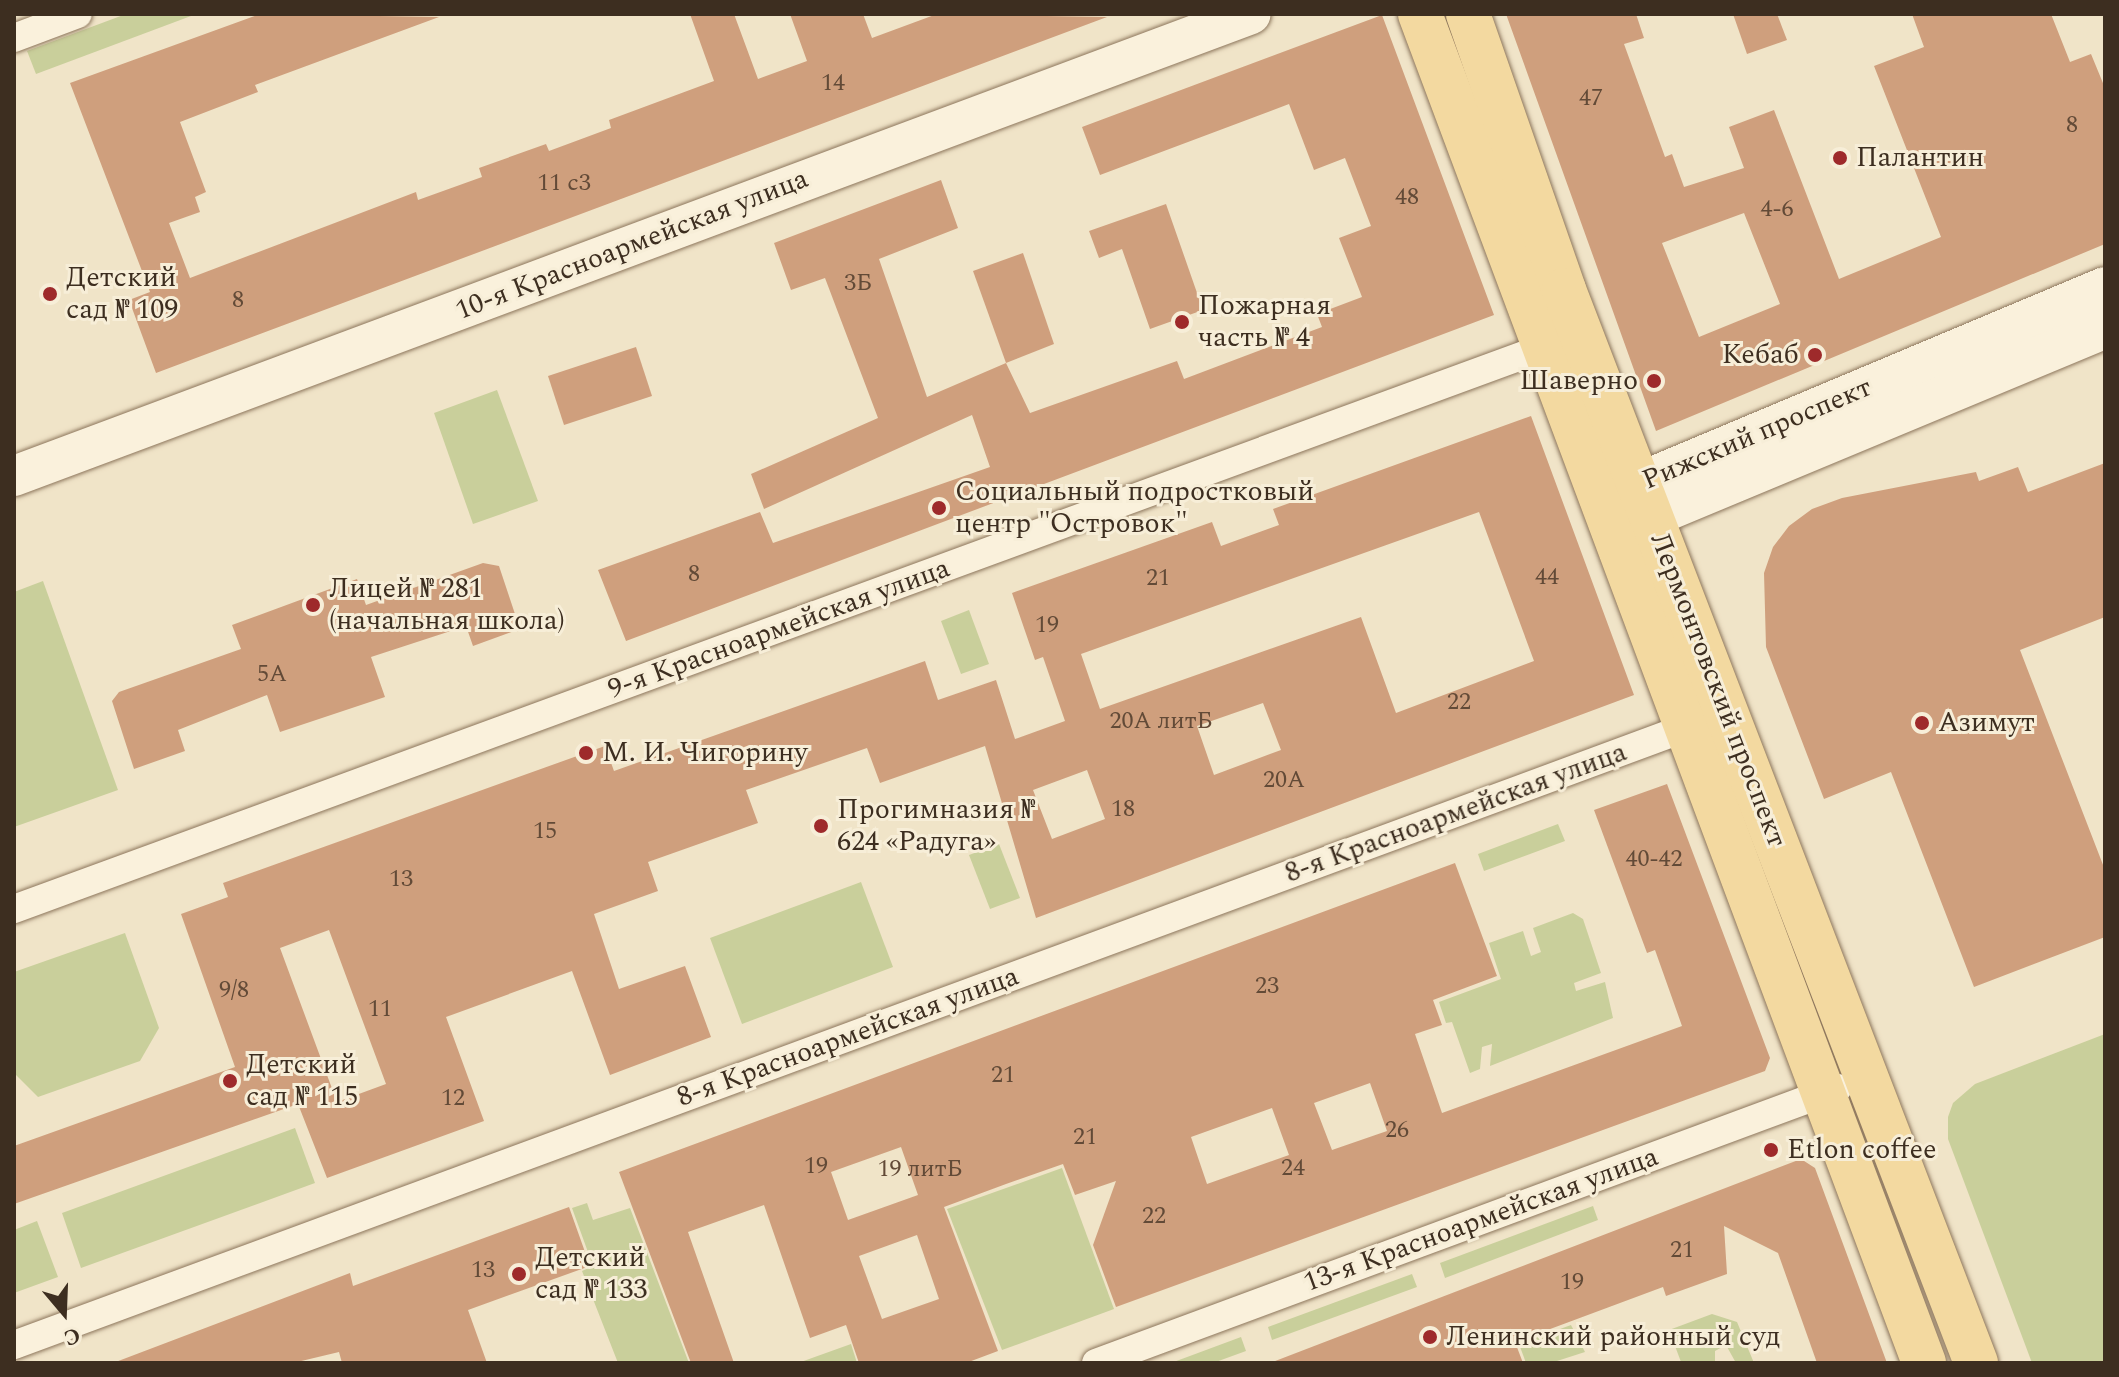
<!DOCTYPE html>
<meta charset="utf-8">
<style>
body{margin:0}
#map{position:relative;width:2119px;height:1377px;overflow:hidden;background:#f0e4c8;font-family:Spectral,serif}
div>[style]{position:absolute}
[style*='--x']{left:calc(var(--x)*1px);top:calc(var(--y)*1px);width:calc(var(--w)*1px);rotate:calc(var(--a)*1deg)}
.green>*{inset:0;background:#c9cf9b}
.building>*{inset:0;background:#cf9f7d}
.roads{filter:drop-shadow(0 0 2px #8d765c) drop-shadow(0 0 2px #8d765c)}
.street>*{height:28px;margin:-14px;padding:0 14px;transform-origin:14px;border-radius:14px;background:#faf1dc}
.secondary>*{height:40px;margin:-20px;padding:0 20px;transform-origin:20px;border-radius:20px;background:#faf1dc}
.primary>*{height:44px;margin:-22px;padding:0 22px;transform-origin:22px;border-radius:22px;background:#f3d9a0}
.dots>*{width:22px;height:22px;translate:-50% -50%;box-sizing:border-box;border:4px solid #f7eed8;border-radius:50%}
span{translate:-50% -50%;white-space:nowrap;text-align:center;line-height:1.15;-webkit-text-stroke:6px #f7eed8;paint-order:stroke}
.number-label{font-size:24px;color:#624a37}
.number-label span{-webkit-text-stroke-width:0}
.poi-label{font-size:28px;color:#3d2e20}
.left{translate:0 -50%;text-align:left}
.right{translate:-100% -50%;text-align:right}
.street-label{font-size:28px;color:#3d2e20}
.frame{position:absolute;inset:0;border:16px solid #3d2e20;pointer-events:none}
.north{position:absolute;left:24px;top:1273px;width:80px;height:80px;-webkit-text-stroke:6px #f7eed8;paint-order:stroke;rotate:161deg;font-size:22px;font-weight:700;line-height:32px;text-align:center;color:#3d2e20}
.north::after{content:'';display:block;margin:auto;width:28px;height:36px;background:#3d2e20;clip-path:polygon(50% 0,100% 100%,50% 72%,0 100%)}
</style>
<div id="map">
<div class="green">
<div style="clip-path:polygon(126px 14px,191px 16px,36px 74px,27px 51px)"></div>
<div style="clip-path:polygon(497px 390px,538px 501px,473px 524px,434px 413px)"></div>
<div style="clip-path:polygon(43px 581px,118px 790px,14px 827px,14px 592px)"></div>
<div style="clip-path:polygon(969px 610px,989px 664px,961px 674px,941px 621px)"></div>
<div style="clip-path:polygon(1558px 824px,1565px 841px,1484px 871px,1478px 854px)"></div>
<div style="clip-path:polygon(999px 844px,1020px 898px,990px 909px,969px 855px)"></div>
<div style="clip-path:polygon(861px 882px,893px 967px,742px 1024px,710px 938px)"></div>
<div style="clip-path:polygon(1573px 913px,1583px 919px,1601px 973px,1574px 983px,1576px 991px,1605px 982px,1613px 1018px,1490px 1066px,1492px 1044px,1482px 1047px,1480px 1069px,1470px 1073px,1452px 1022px,1446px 1023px,1439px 1002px,1501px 979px,1489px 943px,1523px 931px,1531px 956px,1541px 952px,1533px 928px)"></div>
<div style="clip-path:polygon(125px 933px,159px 1028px,140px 1061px,38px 1097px,14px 1073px,14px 972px)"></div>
<div style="clip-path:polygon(2105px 1034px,2105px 1363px,2032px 1363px,1948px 1139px,1948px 1117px,1953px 1103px,1975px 1084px)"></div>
<div style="clip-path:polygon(295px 1128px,315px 1183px,81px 1268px,62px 1213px)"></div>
<div style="clip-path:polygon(1062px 1168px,1114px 1309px,1002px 1350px,947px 1209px)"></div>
<div style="clip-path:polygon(587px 1203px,593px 1220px,630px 1208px,689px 1363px,618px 1363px,582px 1271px,593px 1266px,572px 1208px)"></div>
<div style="clip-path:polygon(1593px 1206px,1598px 1220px,1445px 1278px,1440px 1263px)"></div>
<div style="clip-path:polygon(37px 1221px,58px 1277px,14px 1293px,14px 1230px)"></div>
<div style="clip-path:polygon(1412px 1274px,1417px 1287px,1272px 1340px,1268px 1327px)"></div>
<div style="clip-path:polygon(1712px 1314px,1737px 1322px,1754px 1363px,1736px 1363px,1726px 1345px,1715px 1351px,1715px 1363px,1681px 1362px,1669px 1330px)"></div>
<div style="clip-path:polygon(1571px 1325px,1585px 1352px,1557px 1361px,1526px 1363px,1519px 1344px)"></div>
<div style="clip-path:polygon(1241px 1337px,1246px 1351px,1213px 1363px,1171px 1363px)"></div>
<div style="clip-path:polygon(851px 1344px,857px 1363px,798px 1363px)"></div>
</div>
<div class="building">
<div style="clip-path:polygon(260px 14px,439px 17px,255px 85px,258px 92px,180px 122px,206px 192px,195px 197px,200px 212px,169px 223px,190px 278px,416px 192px,418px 200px,482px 177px,479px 168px,546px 144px,549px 151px,611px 128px,609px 120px,714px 81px,690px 14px,734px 14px,758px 79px,807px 61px,790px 14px,863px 14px,872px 38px,937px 14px,1107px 17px,156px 373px,129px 300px,150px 292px,70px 83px)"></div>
<div style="clip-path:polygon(evenodd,1506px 14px,1636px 14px,1644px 38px,1624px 44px,1665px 157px,1672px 154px,1684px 187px,1744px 168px,1729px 127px,1774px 110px,1839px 279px,1941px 237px,1874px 66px,1924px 47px,1912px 14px,2051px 14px,2070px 62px,2091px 54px,2105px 88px,2105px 244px,1656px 431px,1506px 14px,1744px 213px,1780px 304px,1699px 337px,1662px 243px,1744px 213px)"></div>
<div style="clip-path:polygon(1733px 14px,1777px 14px,1787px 40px,1747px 54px)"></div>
<div style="clip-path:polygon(1382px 15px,1494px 315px,626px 641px,598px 570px,760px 512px,773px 543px,990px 467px,972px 415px,764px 509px,751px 474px,878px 418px,825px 278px,791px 290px,774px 243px,941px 180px,958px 228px,879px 259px,927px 397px,1006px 363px,1030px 413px,1177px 361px,1184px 379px,1322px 327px,1317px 314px,1362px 297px,1339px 238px,1371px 226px,1345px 158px,1314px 170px,1289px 104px,1100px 175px,1082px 127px)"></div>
<div style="clip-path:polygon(1166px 204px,1203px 310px,1150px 329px,1122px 249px,1099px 258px,1089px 231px)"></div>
<div style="clip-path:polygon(1023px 253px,1054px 344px,1006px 363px,973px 271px)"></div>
<div style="clip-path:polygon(636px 347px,652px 396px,564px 425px,548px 376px)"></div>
<div style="clip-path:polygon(evenodd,1531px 416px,1634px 695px,1036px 918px,985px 746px,880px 783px,867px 748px,746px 790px,758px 823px,648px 862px,658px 891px,594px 914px,619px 989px,685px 966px,711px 1037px,610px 1075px,572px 971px,446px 1017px,484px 1121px,327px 1178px,298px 1104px,14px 1204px,14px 1146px,235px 1067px,181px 914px,228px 897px,223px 883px,605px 746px,614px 771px,925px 661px,938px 700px,996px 680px,1015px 739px,1065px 721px,1043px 657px,1035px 660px,1012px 593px,1212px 522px,1221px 546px,1279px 525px,1273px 509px,1531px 416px,1479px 512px,1534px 661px,1396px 713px,1361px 617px,1100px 709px,1081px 654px,1479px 512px,1531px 416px,1263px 703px,1281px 750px,1214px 775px,1197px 726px,1263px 703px,1531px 416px,1087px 770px,1105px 819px,1052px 839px,1033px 790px,1087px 770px,1531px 416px,329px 930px,386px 1084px,337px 1102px,280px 948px,329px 930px)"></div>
<div style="clip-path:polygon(2105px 463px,2105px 617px,2020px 650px,2105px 870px,2105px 937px,1974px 987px,1891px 772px,1824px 799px,1766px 647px,1764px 573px,1773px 547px,1789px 526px,1812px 509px,1842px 498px,1976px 472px,1979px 481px,2018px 467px,2028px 492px)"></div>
<div style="clip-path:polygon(483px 563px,499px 566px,520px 629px,473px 646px,466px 626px,371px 657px,385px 697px,280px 732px,267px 695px,178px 730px,185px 751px,134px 769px,112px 701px,119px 692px,241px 649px,232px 625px,357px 579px,366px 605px)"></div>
<div style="clip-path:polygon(evenodd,1667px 784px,1770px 1058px,1765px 1071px,1116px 1307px,1093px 1245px,1116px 1181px,1075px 1195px,1063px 1164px,1006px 1184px,944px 1207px,998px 1351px,966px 1363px,859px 1363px,846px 1325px,810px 1338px,764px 1205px,688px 1232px,734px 1363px,691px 1363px,619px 1172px,1455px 863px,1497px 976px,1433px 1000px,1442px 1025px,1415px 1034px,1442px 1113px,1682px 1026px,1655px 950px,1647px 953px,1594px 810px,1667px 784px,1370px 1083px,1387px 1131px,1332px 1150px,1314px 1103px,1370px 1083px,1667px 784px,1272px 1108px,1289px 1155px,1207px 1184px,1191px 1137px,1272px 1108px,1667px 784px,901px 1147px,918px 1195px,848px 1220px,831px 1172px,901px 1147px,1667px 784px,917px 1235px,939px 1299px,882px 1319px,859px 1256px,917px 1235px)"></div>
<div style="clip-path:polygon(1801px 1159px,1815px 1168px,1887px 1363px,1817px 1363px,1778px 1253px,1724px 1226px,1727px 1274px,1666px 1296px,1663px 1287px,1515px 1342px,1523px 1363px,1270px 1363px)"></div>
<div style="clip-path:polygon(569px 1207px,590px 1266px,468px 1310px,487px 1363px,342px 1363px,339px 1352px,293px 1363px,113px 1363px,350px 1273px,353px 1286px)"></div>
</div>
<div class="roads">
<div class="street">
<div style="--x:14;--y:38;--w:68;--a:-20.6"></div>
<div style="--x:14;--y:909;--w:1629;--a:-20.15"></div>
<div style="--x:14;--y:1345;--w:1779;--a:-20.26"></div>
<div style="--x:1096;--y:1363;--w:791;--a:-20.34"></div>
</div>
<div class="secondary">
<div style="--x:14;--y:476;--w:1320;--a:-20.48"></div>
<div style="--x:1612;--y:504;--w:33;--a:-39"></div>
<div style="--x:1638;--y:483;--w:506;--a:-22.77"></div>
<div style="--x:1619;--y:514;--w:33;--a:5"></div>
<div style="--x:1652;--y:517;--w:491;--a:-22.6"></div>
</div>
<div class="primary">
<div style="--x:1420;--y:14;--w:1440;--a:69.51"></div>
<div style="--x:1468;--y:14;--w:292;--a:70.8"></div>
<div style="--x:1564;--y:290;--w:1149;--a:68.99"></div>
</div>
</div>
<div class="dots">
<div style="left:1840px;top:158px;background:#9e2a2b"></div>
<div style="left:50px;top:294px;background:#9e2a2b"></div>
<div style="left:1182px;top:322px;background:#9e2a2b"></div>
<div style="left:1815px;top:355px;background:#9e2a2b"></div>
<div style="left:1654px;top:381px;background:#9e2a2b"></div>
<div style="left:939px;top:508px;background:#9e2a2b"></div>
<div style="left:313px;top:605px;background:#9e2a2b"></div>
<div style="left:1922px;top:723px;background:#9e2a2b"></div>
<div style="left:586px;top:753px;background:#9e2a2b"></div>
<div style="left:821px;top:826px;background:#9e2a2b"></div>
<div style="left:230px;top:1081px;background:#9e2a2b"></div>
<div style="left:1771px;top:1150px;background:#9e2a2b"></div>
<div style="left:519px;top:1274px;background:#9e2a2b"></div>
<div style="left:1430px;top:1337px;background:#9e2a2b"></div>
</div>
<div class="number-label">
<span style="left:833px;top:84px">14</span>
<span style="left:1591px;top:99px">47</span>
<span style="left:2072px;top:126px">8</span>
<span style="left:564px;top:184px">11 с3</span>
<span style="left:1407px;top:198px">48</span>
<span style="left:1777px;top:210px">4-6</span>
<span style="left:858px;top:284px">3Б</span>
<span style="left:238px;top:301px">8</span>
<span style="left:694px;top:575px">8</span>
<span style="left:1547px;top:578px">44</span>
<span style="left:1158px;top:579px">21</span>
<span style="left:1047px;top:626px">19</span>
<span style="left:272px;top:675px">5А</span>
<span style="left:1459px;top:703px">22</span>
<span style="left:1161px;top:722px">20А литБ</span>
<span style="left:1284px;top:781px">20А</span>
<span style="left:1123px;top:810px">18</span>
<span style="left:545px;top:832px">15</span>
<span style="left:1654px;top:860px">40-42</span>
<span style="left:401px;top:880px">13</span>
<span style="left:1267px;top:987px">23</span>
<span style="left:234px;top:991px">9/8</span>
<span style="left:380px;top:1010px">11</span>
<span style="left:1003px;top:1076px">21</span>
<span style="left:453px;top:1099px">12</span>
<span style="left:1397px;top:1131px">26</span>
<span style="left:1085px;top:1138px">21</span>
<span style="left:816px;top:1167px">19</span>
<span style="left:1293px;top:1169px">24</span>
<span style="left:920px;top:1170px">19 литБ</span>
<span style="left:1154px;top:1217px">22</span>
<span style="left:1682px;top:1251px">21</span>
<span style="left:483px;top:1271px">13</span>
<span style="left:1572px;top:1283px">19</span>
</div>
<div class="poi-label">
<span class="left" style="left:1856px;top:158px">Палантин</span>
<span class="left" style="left:66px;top:294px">Детский<br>сад № 109</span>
<span class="left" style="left:1198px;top:322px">Пожарная<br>часть № 4</span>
<span class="right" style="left:1799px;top:355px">Кебаб</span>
<span class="right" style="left:1638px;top:381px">Шаверно</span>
<span class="left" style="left:955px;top:508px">Социальный подростковый<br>центр "Островок"</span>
<span class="left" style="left:329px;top:605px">Лицей № 281<br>(начальная школа)</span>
<span class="left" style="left:1938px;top:723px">Азимут</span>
<span class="left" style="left:602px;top:753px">М. И. Чигорину</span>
<span class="left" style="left:837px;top:826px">Прогимназия №<br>624 «Радуга»</span>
<span class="left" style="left:246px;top:1081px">Детский<br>сад № 115</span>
<span class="left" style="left:1787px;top:1150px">Etlon coffee</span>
<span class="left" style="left:535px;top:1274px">Детский<br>сад № 133</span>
<span class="left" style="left:1446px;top:1337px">Ленинский районный суд</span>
</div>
<div class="street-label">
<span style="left:632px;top:245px;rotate:-21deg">10-я Красноармейская улица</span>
<span style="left:1757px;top:434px;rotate:-23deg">Рижский проспект</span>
<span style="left:779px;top:629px;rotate:-20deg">9-я Красноармейская улица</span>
<span style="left:1718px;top:690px;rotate:69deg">Лермонтовский проспект</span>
<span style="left:1456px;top:813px;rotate:-20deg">8-я Красноармейская улица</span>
<span style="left:848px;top:1037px;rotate:-20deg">8-я Красноармейская улица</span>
<span style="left:1481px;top:1220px;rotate:-20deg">13-я Красноармейская улица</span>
</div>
<div class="frame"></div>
<div class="north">С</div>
</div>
